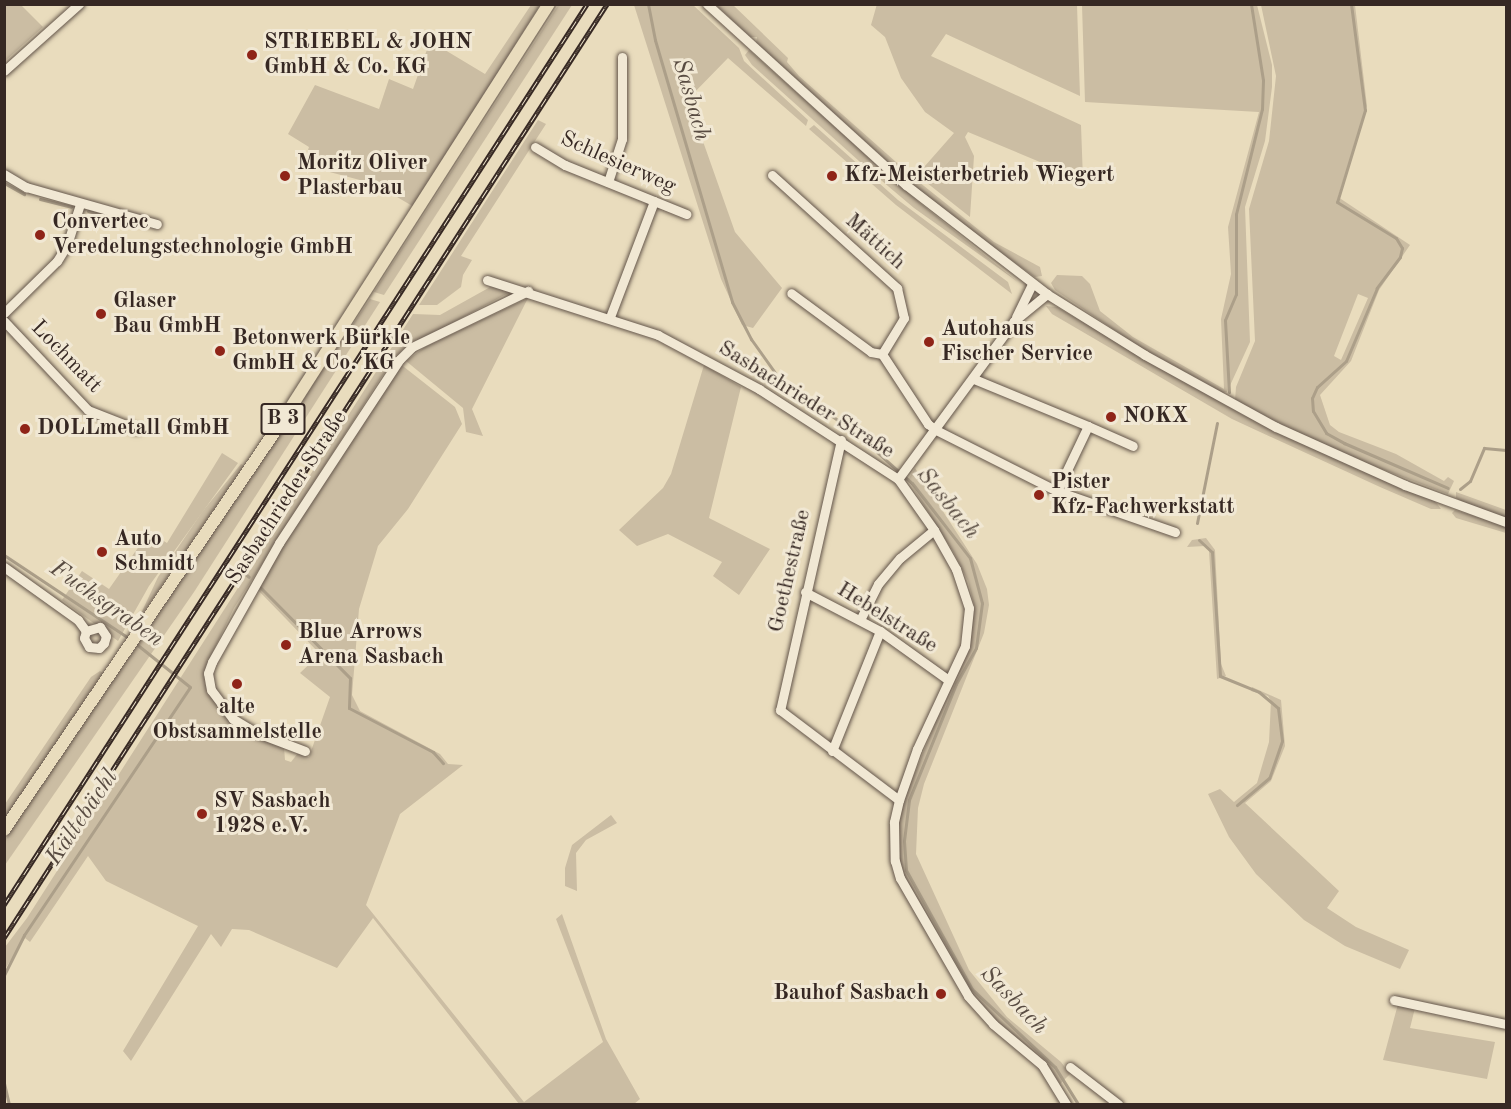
<!DOCTYPE html>
<meta charset="utf-8">
<style>
body{margin:0}
#map{position:relative;width:1511px;height:1109px;overflow:hidden;background:#e9dcbd;font-family:"Old Standard TT",serif}
div>[style]{position:absolute}
[style*='--x']{left:calc(var(--x)*1px);top:calc(var(--y)*1px);width:calc(var(--w)*1px);rotate:calc(var(--a)*1deg)}
.green>*{inset:0;background:#cbbda3}
.stream>*{height:3px;margin:-1.5px;padding:0 1.5px;transform-origin:1.5px;border-radius:1.5px;background:#ac9f89}
.roads{filter:drop-shadow(0 0 2px #63554a) drop-shadow(0 0 2px #63554a)}
.minor>*{height:9px;margin:-4.5px;padding:0 4.5px;transform-origin:4.5px;border-radius:4.5px;background:#f1e8d4}
.major>*{height:12px;margin:-6px;padding:0 6px;transform-origin:6px;border-radius:6px;background:#e9dcbd}
.rail>*{height:5px;margin-top:-2.5px;transform-origin:0;background:repeating-linear-gradient(90deg,#f1e8d4 0 9px,#362823 0 18px);box-sizing:border-box;border-block:2px solid #362823}
.dots>*{width:16px;height:16px;translate:-50% -50%;box-sizing:border-box;border:3px solid #f1e8d4;border-radius:50%}
span{translate:-50% -50%;white-space:nowrap;text-align:center;line-height:1.15;-webkit-text-stroke:6px #f1e8d4;paint-order:stroke}
.shield-label span{padding:2px 4px;background:#f1e8d4;border:2px solid;border-radius:4px;-webkit-text-stroke-width:0}
.shield-label{font-size:21px;color:#362823;font-weight:700}
.poi-label{font-size:22px;color:#362823;font-weight:700}
.left{translate:0 -50%;text-align:left}
.right{translate:-100% -50%;text-align:right}
.street-label{font-size:22px;color:#362823}
.water-label{font-size:24px;color:#594c42;font-style:italic}
.frame{position:absolute;inset:0;border:6px solid #362823;pointer-events:none}
</style>
<div id="map">
<div class="green">
<div style="clip-path:polygon(5px 4px,21px 5px,43px 27px,5px 61px)"></div>
<div style="clip-path:polygon(559px 4px,572px 5px,384px 295px,374px 292px)"></div>
<div style="clip-path:polygon(877px 4px,1077px 5px,1080px 96px,946px 34px,931px 56px,1081px 125px,1083px 180px,968px 132px,965px 137px,974px 156px,970px 217px,917px 175px,954px 133px,925px 112px,901px 78px,885px 37px,871px 25px)"></div>
<div style="clip-path:polygon(531px 5px,540px 5px,414px 207px,375px 184px,303px 165px,309px 147px,288px 134px,315px 85px,379px 109px,389px 79px,413px 89px,430px 41px,485px 74px)"></div>
<div style="clip-path:polygon(634px 5px,693px 5px,739px 48px,744px 61px,808px 120px,806px 126px,728px 58px,688px 99px,735px 232px,782px 288px,753px 328px,742px 325px,721px 279px)"></div>
<div style="clip-path:polygon(716px 5px,733px 5px,788px 58px,787px 62px,799px 76px,914px 178px,994px 242px,1040px 267px,1042px 276px,1035px 277px,1008px 258px,919px 190px,756px 43px,757px 37px,750px 37px)"></div>
<div style="clip-path:polygon(1082px 5px,1257px 5px,1272px 65px,1272px 87px,1265px 141px,1245px 207px,1250px 342px,1227px 392px,1221px 393px,1150px 354px,1055px 290px,1051px 283px,1057px 275px,1082px 276px,1090px 284px,1100px 311px,1133px 337px,1224px 389px,1221px 319px,1231px 274px,1228px 227px,1259px 112px,1085px 102px)"></div>
<div style="clip-path:polygon(evenodd,1261px 5px,1355px 5px,1367px 106px,1338px 197px,1410px 245px,1379px 290px,1351px 361px,1320px 395px,1330px 425px,1339px 432px,1396px 454px,1444px 481px,1448px 477px,1454px 481px,1448px 494px,1334px 451px,1235px 401px,1236px 387px,1255px 341px,1249px 209px,1269px 141px,1276px 76px,1261px 5px,1358px 294px,1368px 298px,1341px 360px,1334px 356px,1358px 294px)"></div>
<div style="clip-path:polygon(749px 50px,920px 203px,1018px 282px,914px 208px,869px 170px,752px 65px,745px 55px)"></div>
<div style="clip-path:polygon(538px 120px,546px 124px,461px 256px,472px 260px,463px 275px,461px 287px,437px 305px,419px 305px)"></div>
<div style="clip-path:polygon(814px 125px,898px 200px,1008px 282px,1012px 294px,896px 205px,809px 129px)"></div>
<div style="clip-path:polygon(492px 286px,510px 292px,402px 350px,380px 379px,234px 608px,207px 664px,205px 684px,233px 723px,251px 735px,284px 747px,285px 760px,291px 762px,298px 753px,309px 757px,330px 697px,300px 673px,320px 654px,255px 587px,399px 363px,455px 407px,462px 424px,408px 509px,378px 546px,359px 609px,352px 695px,360px 711px,440px 754px,448px 764px,463px 765px,400px 814px,366px 905px,524px 1102px,603px 1042px,556px 919px,562px 914px,606px 1039px,640px 1099px,634px 1104px,519px 1104px,373px 918px,337px 968px,249px 930px,232px 929px,221px 947px,211px 934px,131px 1061px,123px 1051px,198px 926px,106px 881px,88px 856px,30px 942px,25px 938px,5px 969px,5px 947px,27px 918px,413px 314px,440px 315px)"></div>
<div style="clip-path:polygon(528px 298px,472px 409px,483px 436px,466px 432px,463px 408px,406px 361px,425px 347px)"></div>
<div style="clip-path:polygon(370px 299px,380px 302px,194px 592px,5px 865px,5px 840px)"></div>
<div style="clip-path:polygon(1046px 306px,1057px 307px,1243px 415px,1435px 501px,1441px 509px,1431px 509px,1380px 487px,1232px 419px,1052px 314px)"></div>
<div style="clip-path:polygon(704px 365px,741px 387px,709px 518px,770px 549px,739px 595px,713px 576px,722px 562px,668px 534px,637px 546px,619px 530px,663px 488px,671px 474px)"></div>
<div style="clip-path:polygon(222px 453px,238px 463px,149px 586px,118px 641px,62px 600px,82px 571px,109px 589px,149px 532px,167px 543px)"></div>
<div style="clip-path:polygon(241px 464px,244px 466px,138px 620px,158px 577px,202px 512px)"></div>
<div style="clip-path:polygon(915px 468px,977px 564px,987px 589px,989px 605px,984px 633px,924px 784px,918px 808px,916px 854px,969px 970px,1007px 1017px,1061px 1062px,1070px 1074px,1060px 1084px,1049px 1067px,994px 1020px,972px 994px,905px 885px,898px 864px,898px 824px,905px 797px,970px 638px,974px 605px,968px 581px,954px 553px,908px 480px)"></div>
<div style="clip-path:polygon(1456px 492px,1506px 510px,1506px 518px,1463px 502px,1456px 498px)"></div>
<div style="clip-path:polygon(1455px 510px,1506px 526px,1506px 533px,1456px 518px,1452px 513px)"></div>
<div style="clip-path:polygon(1206px 538px,1215px 550px,1221px 664px,1226px 676px,1217px 679px,1209px 551px,1205px 546px,1187px 547px,1192px 540px)"></div>
<div style="clip-path:polygon(100px 671px,103px 673px,5px 820px,5px 804px,91px 677px)"></div>
<div style="clip-path:polygon(1252px 687px,1281px 700px,1285px 746px,1271px 781px,1245px 803px,1339px 891px,1327px 908px,1356px 927px,1409px 950px,1400px 969px,1345px 946px,1304px 920px,1256px 874px,1229px 837px,1208px 794px,1220px 789px,1234px 802px,1257px 783px,1269px 742px,1271px 701px,1268px 696px,1251px 691px)"></div>
<div style="clip-path:polygon(611px 815px,617px 823px,586px 840px,576px 853px,577px 891px,565px 886px,565px 868px,572px 845px)"></div>
<div style="clip-path:polygon(1398px 1004px,1415px 1008px,1410px 1028px,1495px 1042px,1487px 1079px,1383px 1060px)"></div>
</div>
<div class="stream">
<div style="--x:648;--y:4;--w:37;--a:79"></div>
<div style="--x:655;--y:40;--w:273;--a:73.6"></div>
<div style="--x:732;--y:302;--w:42;--a:62.8"></div>
<div style="--x:751;--y:339;--w:52;--a:54.5"></div>
<div style="--x:781;--y:381;--w:86;--a:34.6"></div>
<div style="--x:852;--y:430;--w:80;--a:41.5"></div>
<div style="--x:912;--y:483;--w:95;--a:52.3"></div>
<div style="--x:970;--y:558;--w:47;--a:75.1"></div>
<div style="--x:982;--y:603;--w:45;--a:97.6"></div>
<div style="--x:976;--y:648;--w:41;--a:119.1"></div>
<div style="--x:956;--y:684;--w:125;--a:112.1"></div>
<div style="--x:909;--y:800;--w:41;--a:97"></div>
<div style="--x:904;--y:841;--w:29;--a:86"></div>
<div style="--x:906;--y:870;--w:136;--a:61"></div>
<div style="--x:972;--y:989;--w:114;--a:43.2"></div>
<div style="--x:1055;--y:1067;--w:44;--a:58.1"></div>
<div style="--x:1351;--y:4;--w:107;--a:82.5"></div>
<div style="--x:1365;--y:110;--w:96;--a:106.9"></div>
<div style="--x:1337;--y:202;--w:69;--a:31.4"></div>
<div style="--x:1396;--y:238;--w:12;--a:59"></div>
<div style="--x:1402;--y:248;--w:9;--a:103"></div>
<div style="--x:1400;--y:257;--w:39;--a:127"></div>
<div style="--x:1377;--y:288;--w:79;--a:113"></div>
<div style="--x:1346;--y:361;--w:39;--a:138"></div>
<div style="--x:1317;--y:387;--w:12;--a:114"></div>
<div style="--x:1312;--y:398;--w:13;--a:86"></div>
<div style="--x:1313;--y:411;--w:26;--a:59"></div>
<div style="--x:1326;--y:433;--w:21;--a:29"></div>
<div style="--x:1344;--y:443;--w:113;--a:23.4"></div>
<div style="--x:4;--y:183;--w:23;--a:29"></div>
<div style="--x:40;--y:199;--w:32;--a:14"></div>
<div style="--x:88;--y:211;--w:35;--a:15"></div>
<div style="--x:1229;--y:392;--w:72;--a:-93.2"></div>
<div style="--x:1225;--y:320;--w:28;--a:-67"></div>
<div style="--x:1236;--y:294;--w:80;--a:-90"></div>
<div style="--x:1236;--y:214;--w:108;--a:-76.1"></div>
<div style="--x:1262;--y:109;--w:29;--a:-88"></div>
<div style="--x:1263;--y:80;--w:77;--a:-99"></div>
<div style="--x:1460;--y:489;--w:13;--a:-39"></div>
<div style="--x:1470;--y:481;--w:36;--a:-67"></div>
<div style="--x:1484;--y:448;--w:22;--a:5"></div>
<div style="--x:1197;--y:523;--w:102;--a:-78.7"></div>
<div style="--x:1199;--y:540;--w:18;--a:43"></div>
<div style="--x:1212;--y:552;--w:124;--a:86.3"></div>
<div style="--x:1220;--y:676;--w:42;--a:22.3"></div>
<div style="--x:1259;--y:692;--w:25;--a:40"></div>
<div style="--x:1278;--y:708;--w:33;--a:83"></div>
<div style="--x:1282;--y:741;--w:39;--a:109"></div>
<div style="--x:1269;--y:778;--w:42;--a:139.8"></div>
<div style="--x:4;--y:555;--w:151;--a:33.7"></div>
<div style="--x:244;--y:573;--w:6;--a:39"></div>
<div style="--x:258;--y:585;--w:131;--a:45.3"></div>
<div style="--x:350;--y:678;--w:30;--a:92"></div>
<div style="--x:349;--y:708;--w:95;--a:27.6"></div>
<div style="--x:433;--y:752;--w:15;--a:48"></div>
<div style="--x:4;--y:975;--w:45;--a:-63.4"></div>
<div style="--x:24;--y:935;--w:298;--a:-56.2"></div>
<div style="--x:190;--y:687;--w:70;--a:-141.3"></div>
<div style="--x:4;--y:1083;--w:22;--a:77"></div>
</div>
<div class="roads">
<div class="minor">
<div style="--x:707;--y:4;--w:269;--a:42.3"></div>
<div style="--x:906;--y:185;--w:178;--a:37.7"></div>
<div style="--x:1047;--y:294;--w:115;--a:31.9"></div>
<div style="--x:1145;--y:355;--w:149;--a:28.8"></div>
<div style="--x:1276;--y:427;--w:141;--a:24.2"></div>
<div style="--x:1405;--y:485;--w:108;--a:20.1"></div>
<div style="--x:4;--y:71;--w:101;--a:-41.8"></div>
<div style="--x:535;--y:147;--w:35;--a:31"></div>
<div style="--x:565;--y:165;--w:131;--a:22"></div>
<div style="--x:4;--y:174;--w:26;--a:31"></div>
<div style="--x:26;--y:187;--w:136;--a:15.8"></div>
<div style="--x:772;--y:175;--w:169;--a:42.1"></div>
<div style="--x:897;--y:288;--w:31;--a:77"></div>
<div style="--x:904;--y:318;--w:42;--a:121.4"></div>
<div style="--x:882;--y:354;--w:11;--a:-170"></div>
<div style="--x:871;--y:352;--w:99;--a:-143.6"></div>
<div style="--x:608;--y:182;--w:45;--a:-72"></div>
<div style="--x:622;--y:139;--w:82;--a:-90"></div>
<div style="--x:487;--y:280;--w:180;--a:17.8"></div>
<div style="--x:658;--y:335;--w:115;--a:28.1"></div>
<div style="--x:759;--y:389;--w:166;--a:32.9"></div>
<div style="--x:898;--y:479;--w:62;--a:54.8"></div>
<div style="--x:934;--y:530;--w:45;--a:60.6"></div>
<div style="--x:956;--y:569;--w:41;--a:71.6"></div>
<div style="--x:969;--y:608;--w:38;--a:96"></div>
<div style="--x:965;--y:646;--w:114;--a:115"></div>
<div style="--x:917;--y:749;--w:54;--a:109.4"></div>
<div style="--x:899;--y:800;--w:23;--a:103"></div>
<div style="--x:894;--y:822;--w:39;--a:89"></div>
<div style="--x:895;--y:861;--w:18;--a:74"></div>
<div style="--x:900;--y:878;--w:136;--a:60"></div>
<div style="--x:968;--y:996;--w:38;--a:48"></div>
<div style="--x:993;--y:1024;--w:64;--a:39.9"></div>
<div style="--x:1042;--y:1065;--w:46;--a:58.4"></div>
<div style="--x:4;--y:313;--w:74;--a:-44.5"></div>
<div style="--x:57;--y:261;--w:19;--a:-58"></div>
<div style="--x:67;--y:245;--w:43;--a:-72.4"></div>
<div style="--x:610;--y:317;--w:124;--a:-69.2"></div>
<div style="--x:1016;--y:317;--w:37;--a:-64"></div>
<div style="--x:4;--y:321;--w:122;--a:46.7"></div>
<div style="--x:88;--y:410;--w:52;--a:21.6"></div>
<div style="--x:882;--y:354;--w:84;--a:56.7"></div>
<div style="--x:928;--y:424;--w:10;--a:37"></div>
<div style="--x:936;--y:430;--w:136;--a:26.8"></div>
<div style="--x:1057;--y:491;--w:125;--a:19.2"></div>
<div style="--x:974;--y:379;--w:123;--a:22.4"></div>
<div style="--x:1088;--y:426;--w:72;--a:115.5"></div>
<div style="--x:1088;--y:426;--w:49;--a:24"></div>
<div style="--x:841;--y:440;--w:277;--a:102.7"></div>
<div style="--x:780;--y:710;--w:149;--a:37.1"></div>
<div style="--x:898;--y:479;--w:196;--a:-53.7"></div>
<div style="--x:1014;--y:321;--w:43;--a:-39.3"></div>
<div style="--x:4;--y:567;--w:91;--a:35.6"></div>
<div style="--x:78;--y:620;--w:14;--a:54"></div>
<div style="--x:86;--y:631;--w:7;--a:106"></div>
<div style="--x:84;--y:638;--w:10;--a:61"></div>
<div style="--x:89;--y:647;--w:10;--a:6"></div>
<div style="--x:99;--y:648;--w:7;--a:-45"></div>
<div style="--x:104;--y:643;--w:7;--a:-74"></div>
<div style="--x:106;--y:636;--w:11;--a:-124"></div>
<div style="--x:100;--y:627;--w:15;--a:164"></div>
<div style="--x:805;--y:592;--w:85;--a:27.5"></div>
<div style="--x:880;--y:631;--w:82;--a:35.6"></div>
<div style="--x:860;--y:620;--w:40;--a:-63.4"></div>
<div style="--x:878;--y:584;--w:34;--a:-50"></div>
<div style="--x:900;--y:558;--w:44;--a:-39.5"></div>
<div style="--x:305;--y:751;--w:53;--a:-159.2"></div>
<div style="--x:255;--y:732;--w:26;--a:-149"></div>
<div style="--x:233;--y:719;--w:36;--a:-127"></div>
<div style="--x:211;--y:690;--w:17;--a:-100"></div>
<div style="--x:208;--y:673;--w:12;--a:-70"></div>
<div style="--x:212;--y:662;--w:137;--a:-60.6"></div>
<div style="--x:279;--y:543;--w:220;--a:-56.7"></div>
<div style="--x:400;--y:359;--w:17;--a:-45"></div>
<div style="--x:412;--y:347;--w:129;--a:-25.8"></div>
<div style="--x:832;--y:751;--w:129;--a:-68.2"></div>
<div style="--x:1394;--y:1000;--w:115;--a:12.1"></div>
<div style="--x:1070;--y:1067;--w:61;--a:37.6"></div>
</div>
<div class="major">
<div style="--x:4;--y:830;--w:502;--a:-55.8"></div>
<div style="--x:286;--y:415;--w:488;--a:-57.4"></div>
</div>
</div>
<div class="rail">
<div style="--x:4;--y:905;--w:1073;--a:-57.09"></div>
<div style="--x:4;--y:938;--w:1112;--a:-57.15"></div>
</div>
<div class="dots">
<div style="left:252px;top:55px;background:#8f2418"></div>
<div style="left:285px;top:176px;background:#8f2418"></div>
<div style="left:832px;top:176px;background:#8f2418"></div>
<div style="left:40px;top:235px;background:#8f2418"></div>
<div style="left:101px;top:314px;background:#8f2418"></div>
<div style="left:929px;top:342px;background:#8f2418"></div>
<div style="left:220px;top:351px;background:#8f2418"></div>
<div style="left:1111px;top:417px;background:#8f2418"></div>
<div style="left:25px;top:429px;background:#8f2418"></div>
<div style="left:1039px;top:495px;background:#8f2418"></div>
<div style="left:102px;top:552px;background:#8f2418"></div>
<div style="left:286px;top:645px;background:#8f2418"></div>
<div style="left:237px;top:684px;background:#8f2418"></div>
<div style="left:202px;top:814px;background:#8f2418"></div>
<div style="left:941px;top:994px;background:#8f2418"></div>
</div>
<div class="shield-label">
<span style="left:283px;top:419px">B 3</span>
</div>
<div class="poi-label">
<span class="left" style="left:264px;top:55px">STRIEBEL &amp; JOHN<br>GmbH &amp; Co. KG</span>
<span class="left" style="left:297px;top:176px">Moritz Oliver<br>Plasterbau</span>
<span class="left" style="left:844px;top:176px">Kfz-Meisterbetrieb Wiegert</span>
<span class="left" style="left:52px;top:235px">Convertec<br>Veredelungstechnologie GmbH</span>
<span class="left" style="left:113px;top:314px">Glaser<br>Bau GmbH</span>
<span class="left" style="left:941px;top:342px">Autohaus<br>Fischer Service</span>
<span class="left" style="left:232px;top:351px">Betonwerk Bürkle<br>GmbH &amp; Co. KG</span>
<span class="left" style="left:1123px;top:417px">NOKX</span>
<span class="left" style="left:37px;top:429px">DOLLmetall GmbH</span>
<span class="left" style="left:1051px;top:495px">Pister<br>Kfz-Fachwerkstatt</span>
<span class="left" style="left:114px;top:552px">Auto<br>Schmidt</span>
<span class="left" style="left:298px;top:645px">Blue Arrows<br>Arena Sasbach</span>
<span style="left:237px;top:720px">alte<br>Obstsammelstelle</span>
<span class="left" style="left:214px;top:814px">SV Sasbach<br>1928 e.V.</span>
<span class="right" style="left:929px;top:994px">Bauhof Sasbach</span>
</div>
<div class="street-label">
<span style="left:618px;top:163px;rotate:24deg">Schlesierweg</span>
<span style="left:875px;top:242px;rotate:42deg">Mättich</span>
<span style="left:66px;top:357px;rotate:46deg">Lochmatt</span>
<span style="left:806px;top:400px;rotate:32deg">Sasbachrieder Straße</span>
<span style="left:287px;top:498px;rotate:-57deg">Sasbachrieder Straße</span>
<span style="left:790px;top:571px;rotate:-77deg">Goethestraße</span>
<span style="left:887px;top:618px;rotate:32deg">Hebelstraße</span>
</div>
<div class="water-label">
<span style="left:690px;top:100px;rotate:74deg">Sasbach</span>
<span style="left:947px;top:504px;rotate:51deg">Sasbach</span>
<span style="left:106px;top:605px;rotate:35deg">Fuchsgraben</span>
<span style="left:83px;top:818px;rotate:-56deg">Kältebächl</span>
<span style="left:1013px;top:1001px;rotate:46deg">Sasbach</span>
</div>
<div class="frame"></div>
</div>
